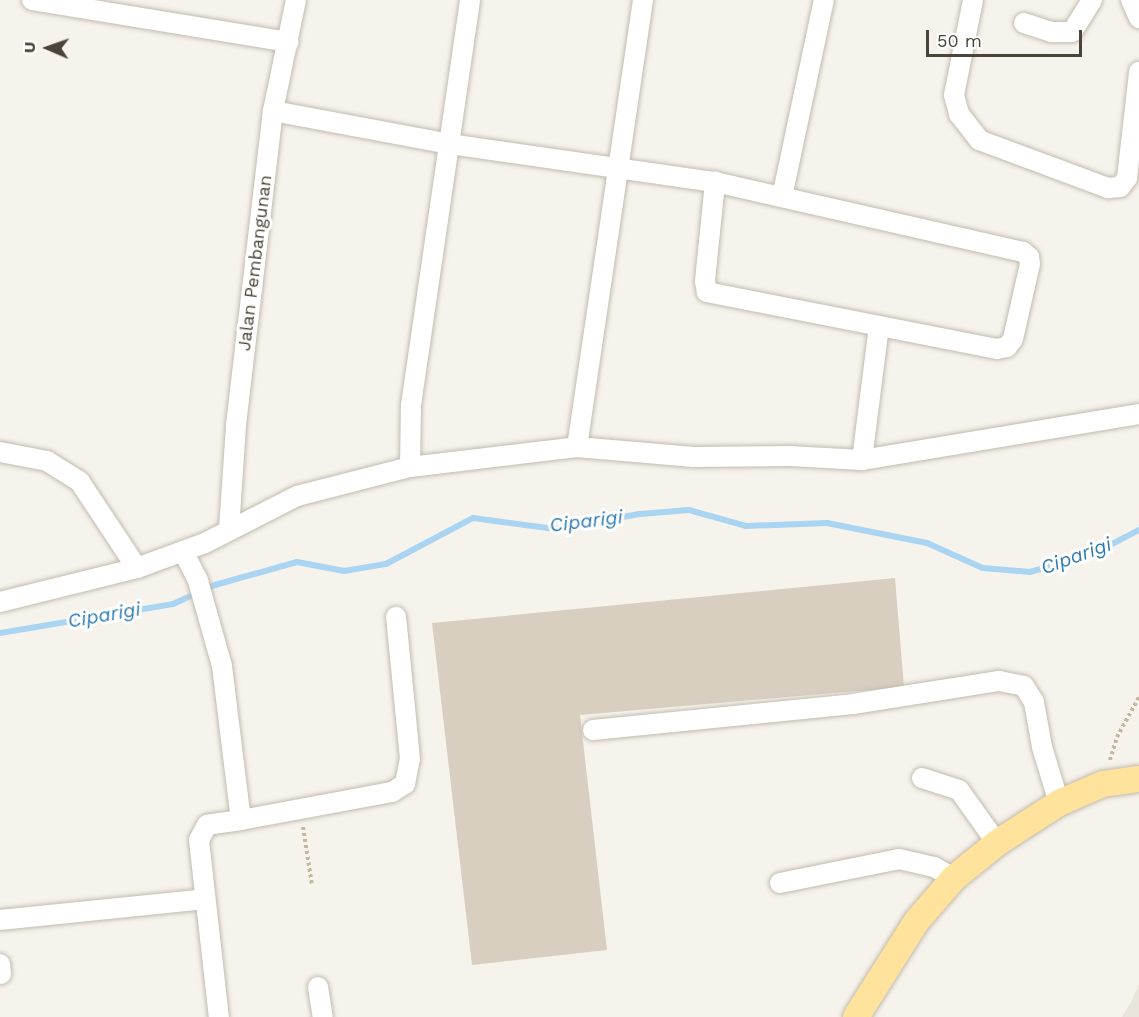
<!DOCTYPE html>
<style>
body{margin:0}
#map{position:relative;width:1139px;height:1017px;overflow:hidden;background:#f6f3ec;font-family:"Work Sans",sans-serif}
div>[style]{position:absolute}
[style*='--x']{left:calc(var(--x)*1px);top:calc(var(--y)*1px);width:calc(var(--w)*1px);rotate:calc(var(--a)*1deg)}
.residential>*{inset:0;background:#eae5da}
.stream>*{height:6px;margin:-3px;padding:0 3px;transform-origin:3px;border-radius:3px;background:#a9d4f2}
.building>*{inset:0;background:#d8cfc1}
.path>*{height:4px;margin-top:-2px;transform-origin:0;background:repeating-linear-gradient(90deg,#c4b79f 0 3px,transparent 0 6px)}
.roads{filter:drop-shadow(0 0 2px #c2bbae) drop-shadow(0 0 2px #c2bbae)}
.minor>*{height:20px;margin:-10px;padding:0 10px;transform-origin:10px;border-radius:10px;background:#fff}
.major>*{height:26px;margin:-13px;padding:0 13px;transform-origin:13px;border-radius:13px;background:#ffe39c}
span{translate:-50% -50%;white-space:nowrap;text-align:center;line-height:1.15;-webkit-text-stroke:6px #fff;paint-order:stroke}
.street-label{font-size:18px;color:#4b4439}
.water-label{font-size:20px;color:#2e7ab2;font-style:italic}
.north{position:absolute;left:18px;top:18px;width:60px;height:60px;-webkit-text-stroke:4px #fff;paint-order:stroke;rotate:272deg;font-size:16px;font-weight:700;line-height:24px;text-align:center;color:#4b4439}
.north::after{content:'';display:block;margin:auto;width:21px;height:27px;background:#4b4439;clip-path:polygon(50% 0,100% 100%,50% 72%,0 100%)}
.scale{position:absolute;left:926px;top:30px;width:156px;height:27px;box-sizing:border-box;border:3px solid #4b4439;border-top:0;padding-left:8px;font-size:18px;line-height:21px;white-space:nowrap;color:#4b4439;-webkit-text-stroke:4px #fff;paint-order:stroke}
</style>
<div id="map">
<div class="residential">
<div style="clip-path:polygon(1139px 984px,1139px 1017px,1122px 1017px,1131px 1002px)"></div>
</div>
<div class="stream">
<div style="--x:0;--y:633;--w:175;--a:-9.5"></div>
<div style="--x:173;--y:604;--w:46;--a:-24.3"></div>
<div style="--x:215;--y:585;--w:85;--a:-15.7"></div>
<div style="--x:297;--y:562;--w:48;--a:10.8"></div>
<div style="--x:344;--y:571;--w:43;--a:-9.5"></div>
<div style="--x:386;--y:564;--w:98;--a:-27.9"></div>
<div style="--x:473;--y:518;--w:83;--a:7.6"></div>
<div style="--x:555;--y:529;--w:86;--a:-10"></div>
<div style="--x:640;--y:514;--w:49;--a:-4.7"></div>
<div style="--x:689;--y:510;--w:59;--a:15.7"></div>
<div style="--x:746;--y:526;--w:81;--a:-2.1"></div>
<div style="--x:827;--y:523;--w:102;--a:11.3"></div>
<div style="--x:927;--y:543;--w:61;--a:24.1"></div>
<div style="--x:983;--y:568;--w:47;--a:4.9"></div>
<div style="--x:1030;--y:572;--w:66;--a:-15.9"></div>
<div style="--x:1093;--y:554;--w:52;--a:-27.6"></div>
</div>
<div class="building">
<div style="clip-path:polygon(895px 578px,904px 687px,580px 715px,607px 950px,472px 965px,432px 623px)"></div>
</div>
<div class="path">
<div style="--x:1110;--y:760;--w:24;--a:-73"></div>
<div style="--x:1117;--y:737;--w:46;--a:-61.2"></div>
<div style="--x:303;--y:827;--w:59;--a:81.2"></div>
</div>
<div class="roads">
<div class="minor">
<div style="--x:32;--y:0;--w:260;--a:9.3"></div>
<div style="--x:973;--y:0;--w:97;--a:101.3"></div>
<div style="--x:954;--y:95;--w:20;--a:75"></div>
<div style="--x:959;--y:114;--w:33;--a:52"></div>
<div style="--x:979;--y:140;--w:138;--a:20.4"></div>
<div style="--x:1108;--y:188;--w:12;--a:-5"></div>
<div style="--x:1120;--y:187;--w:11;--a:-52"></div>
<div style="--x:1127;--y:178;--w:107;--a:-83.5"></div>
<div style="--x:1131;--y:0;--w:20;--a:66"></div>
<div style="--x:1024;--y:23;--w:28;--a:18"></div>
<div style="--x:1051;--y:32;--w:21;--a:0"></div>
<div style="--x:1072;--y:32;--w:38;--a:-58"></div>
<div style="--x:273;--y:111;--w:180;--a:10.6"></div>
<div style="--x:450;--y:144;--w:268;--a:8.2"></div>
<div style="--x:715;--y:182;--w:316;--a:12.8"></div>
<div style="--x:1023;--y:252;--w:8;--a:40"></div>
<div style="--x:1029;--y:257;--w:7;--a:82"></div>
<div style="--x:1030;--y:264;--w:77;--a:102.8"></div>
<div style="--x:1013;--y:339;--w:10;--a:127"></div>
<div style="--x:1007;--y:347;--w:10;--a:169"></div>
<div style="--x:997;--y:349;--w:296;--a:-168.9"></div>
<div style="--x:707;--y:292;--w:11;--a:-100"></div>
<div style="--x:705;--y:281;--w:100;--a:-84.2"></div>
<div style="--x:782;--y:197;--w:201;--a:-78"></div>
<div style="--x:577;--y:447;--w:452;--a:-81.6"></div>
<div style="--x:0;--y:452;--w:48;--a:10.8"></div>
<div style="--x:47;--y:461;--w:39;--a:32"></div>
<div style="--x:80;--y:482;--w:103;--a:56.5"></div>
<div style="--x:862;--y:460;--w:135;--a:-82.8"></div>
<div style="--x:410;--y:467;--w:62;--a:-89.1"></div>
<div style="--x:411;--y:405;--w:409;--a:-81.7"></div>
<div style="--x:229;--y:529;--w:104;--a:-86.1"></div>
<div style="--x:236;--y:425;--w:316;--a:-83.3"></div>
<div style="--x:273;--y:111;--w:113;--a:-78.3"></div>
<div style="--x:183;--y:551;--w:34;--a:63"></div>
<div style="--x:198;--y:581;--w:88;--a:74.2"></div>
<div style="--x:222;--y:666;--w:155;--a:83"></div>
<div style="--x:241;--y:820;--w:34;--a:172"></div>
<div style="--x:207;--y:825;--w:17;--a:118"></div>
<div style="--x:199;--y:840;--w:178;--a:83.6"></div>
<div style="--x:0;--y:602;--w:141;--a:-13.9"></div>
<div style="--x:137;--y:568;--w:72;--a:-20.2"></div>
<div style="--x:205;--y:543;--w:103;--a:-27.1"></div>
<div style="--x:297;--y:496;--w:117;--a:-14.4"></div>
<div style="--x:410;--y:467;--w:168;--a:-6.8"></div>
<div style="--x:577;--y:447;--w:117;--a:4.9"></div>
<div style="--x:694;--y:457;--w:97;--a:-0.6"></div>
<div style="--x:791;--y:456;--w:71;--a:3.2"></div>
<div style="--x:862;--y:460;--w:281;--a:-9.4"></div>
<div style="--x:593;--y:730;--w:261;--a:-5.7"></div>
<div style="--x:853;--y:704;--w:148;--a:-9"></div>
<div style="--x:999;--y:681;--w:25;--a:11"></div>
<div style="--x:1024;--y:686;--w:19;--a:58"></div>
<div style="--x:1034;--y:702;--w:46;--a:79.9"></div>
<div style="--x:1042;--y:747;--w:59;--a:73.1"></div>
<div style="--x:922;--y:778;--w:39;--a:18"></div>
<div style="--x:959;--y:790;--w:65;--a:54.4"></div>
<div style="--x:241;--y:820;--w:154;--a:-10.5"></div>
<div style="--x:392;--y:792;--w:15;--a:-32"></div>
<div style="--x:405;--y:784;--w:25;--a:-79"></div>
<div style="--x:410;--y:759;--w:143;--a:-95.6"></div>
<div style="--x:780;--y:883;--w:121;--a:-11.4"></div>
<div style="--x:899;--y:859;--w:36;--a:13"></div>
<div style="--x:934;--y:867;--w:23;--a:29"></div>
<div style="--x:0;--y:920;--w:206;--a:-5.8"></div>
<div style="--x:0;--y:964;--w:10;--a:84"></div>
<div style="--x:318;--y:987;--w:30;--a:81"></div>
</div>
<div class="major">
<div style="--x:856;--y:1017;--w:112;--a:-57.7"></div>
<div style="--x:916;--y:922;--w:58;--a:-49.2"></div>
<div style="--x:954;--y:878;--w:55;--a:-39.1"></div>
<div style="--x:997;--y:843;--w:74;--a:-32.8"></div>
<div style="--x:1059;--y:803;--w:48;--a:-23.4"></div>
<div style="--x:1103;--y:784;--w:36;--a:-8"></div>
</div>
</div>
<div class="street-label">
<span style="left:255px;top:263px;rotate:-83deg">Jalan Pembangunan</span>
</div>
<div class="water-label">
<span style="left:586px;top:521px;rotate:-7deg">Ciparigi</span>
<span style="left:1076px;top:556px;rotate:-20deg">Ciparigi</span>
<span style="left:104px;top:615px;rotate:-10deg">Ciparigi</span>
</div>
<div class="north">U</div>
<div class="scale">50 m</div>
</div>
